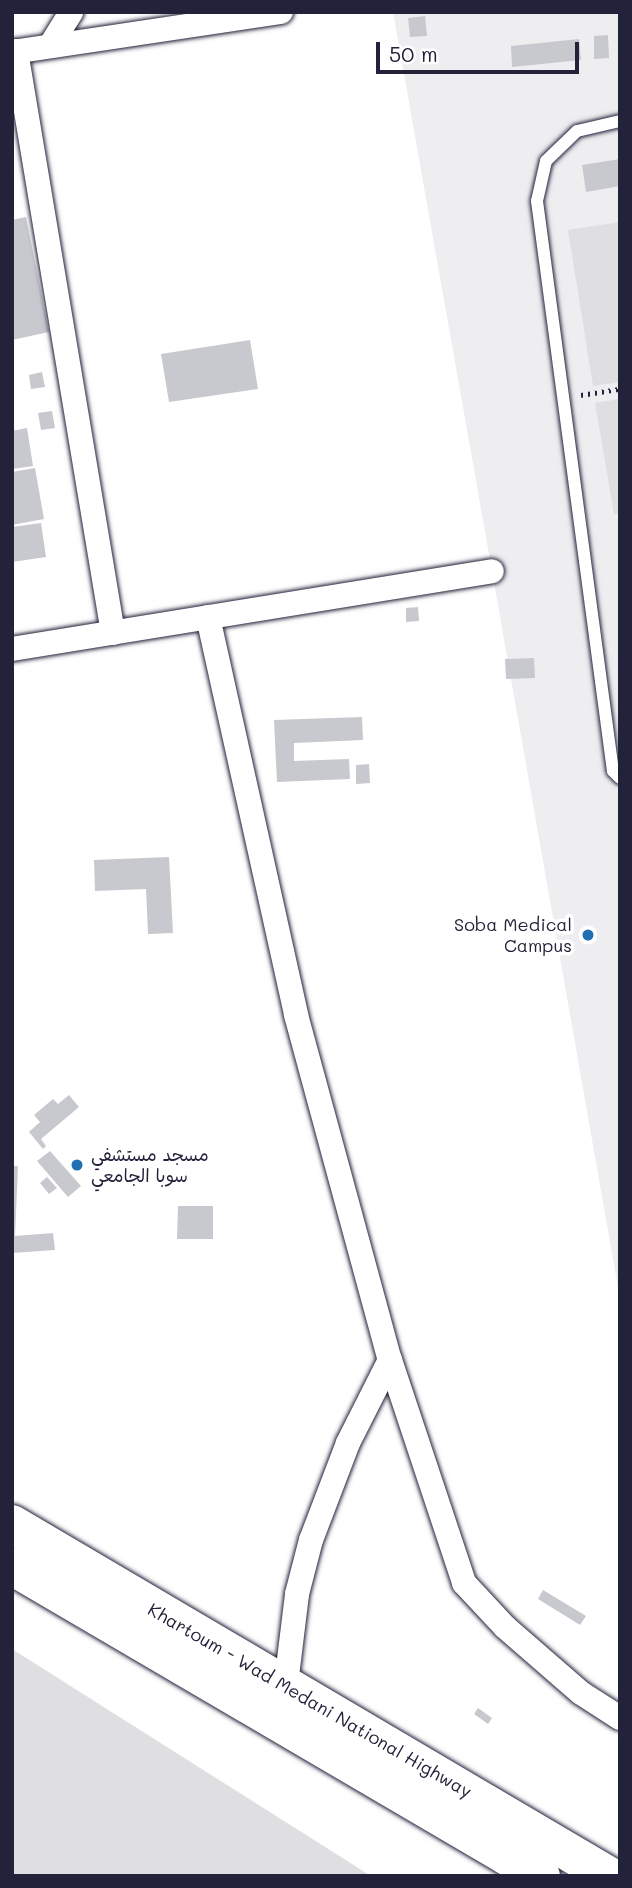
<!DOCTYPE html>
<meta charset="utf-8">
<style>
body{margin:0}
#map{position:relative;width:632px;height:1888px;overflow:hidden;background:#fff;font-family:Mali,"Playpen Sans Arabic",sans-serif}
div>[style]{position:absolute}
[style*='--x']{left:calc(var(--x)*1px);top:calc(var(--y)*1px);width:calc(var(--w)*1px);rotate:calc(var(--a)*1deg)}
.built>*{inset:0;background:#eeeef1}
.green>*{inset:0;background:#dfdfe2}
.building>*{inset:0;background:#c8c8cf}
.path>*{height:4.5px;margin-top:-2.25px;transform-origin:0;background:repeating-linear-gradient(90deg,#22223b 0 2px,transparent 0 7px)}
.roads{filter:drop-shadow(0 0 2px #22223b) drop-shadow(0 0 2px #22223b)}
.lane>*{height:12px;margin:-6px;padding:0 6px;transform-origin:6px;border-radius:6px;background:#fff}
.street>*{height:24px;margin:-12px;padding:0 12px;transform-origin:12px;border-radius:12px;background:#fff}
.highway>*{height:38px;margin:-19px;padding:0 19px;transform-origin:19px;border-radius:19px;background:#fff}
.dots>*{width:19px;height:19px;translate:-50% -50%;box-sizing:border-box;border:4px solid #fff;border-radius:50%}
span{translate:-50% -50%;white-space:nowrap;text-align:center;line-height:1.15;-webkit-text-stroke:7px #fff;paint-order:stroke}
.poi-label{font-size:18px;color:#22223b}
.right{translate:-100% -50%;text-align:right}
.left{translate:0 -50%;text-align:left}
.street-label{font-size:18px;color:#22223b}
.frame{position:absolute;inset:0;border:14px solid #22223b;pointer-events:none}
.scale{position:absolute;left:376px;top:42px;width:203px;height:32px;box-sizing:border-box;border:4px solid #22223b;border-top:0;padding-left:9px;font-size:21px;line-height:24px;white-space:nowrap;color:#22223b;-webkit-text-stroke:5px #fff;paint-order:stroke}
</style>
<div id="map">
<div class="built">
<div style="clip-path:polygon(393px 12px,620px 12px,620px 1299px,492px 571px)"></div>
</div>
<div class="green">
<div style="clip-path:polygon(620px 222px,620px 382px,593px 386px,568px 230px)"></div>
<div style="clip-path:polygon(620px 399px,620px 513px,614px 514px,595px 403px)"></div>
<div style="clip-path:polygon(12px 1649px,371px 1876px,12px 1876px)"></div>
</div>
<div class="building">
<div style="clip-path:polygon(425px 16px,427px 36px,410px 37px,408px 18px)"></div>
<div style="clip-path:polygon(608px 35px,609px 58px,594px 59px,594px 36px)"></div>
<div style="clip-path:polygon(579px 39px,581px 60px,512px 67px,511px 46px)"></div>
<div style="clip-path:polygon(620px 159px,620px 186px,586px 192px,582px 165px)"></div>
<div style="clip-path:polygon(26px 217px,49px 332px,12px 340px,12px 220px)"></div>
<div style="clip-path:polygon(250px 340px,258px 389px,169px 402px,161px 354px)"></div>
<div style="clip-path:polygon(42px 372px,45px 387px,31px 389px,29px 375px)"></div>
<div style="clip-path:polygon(52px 411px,55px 428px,41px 430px,38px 413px)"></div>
<div style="clip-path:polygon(27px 428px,33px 466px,12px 469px,12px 431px)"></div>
<div style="clip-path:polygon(35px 468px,44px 519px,12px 525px,12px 472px)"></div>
<div style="clip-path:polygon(41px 523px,46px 557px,12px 562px,12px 527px)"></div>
<div style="clip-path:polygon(418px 607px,419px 621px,406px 622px,406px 608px)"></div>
<div style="clip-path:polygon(534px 658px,535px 678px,506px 679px,505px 659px)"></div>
<div style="clip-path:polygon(362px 717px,363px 740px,294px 743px,294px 761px,349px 759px,350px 779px,277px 782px,274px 720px)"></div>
<div style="clip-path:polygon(369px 764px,370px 783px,356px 784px,356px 765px)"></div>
<div style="clip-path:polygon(169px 857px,173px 933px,148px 934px,146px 889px,95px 891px,94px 860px)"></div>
<div style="clip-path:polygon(69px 1095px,79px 1107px,41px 1139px,46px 1146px,43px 1149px,29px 1132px,40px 1122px,34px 1115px,53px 1099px,58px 1104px)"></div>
<div style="clip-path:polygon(50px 1151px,81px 1186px,68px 1197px,37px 1161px)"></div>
<div style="clip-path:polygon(12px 1166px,18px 1166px,15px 1236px,53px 1233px,55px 1250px,12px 1253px)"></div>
<div style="clip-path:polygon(47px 1177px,57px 1188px,49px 1194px,40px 1183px)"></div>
<div style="clip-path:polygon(178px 1206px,213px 1206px,213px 1239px,177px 1239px)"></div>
<div style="clip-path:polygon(543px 1590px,586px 1616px,580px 1625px,538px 1599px)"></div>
<div style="clip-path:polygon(478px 1708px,492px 1718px,488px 1724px,474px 1714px)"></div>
</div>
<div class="path">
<div style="--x:581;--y:395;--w:39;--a:-9"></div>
</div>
<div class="roads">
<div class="lane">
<div style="--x:620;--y:121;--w:44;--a:166.9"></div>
<div style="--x:577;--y:131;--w:43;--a:135.9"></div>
<div style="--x:546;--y:161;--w:41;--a:102.7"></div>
<div style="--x:537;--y:201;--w:575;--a:82.41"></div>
<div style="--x:613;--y:771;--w:10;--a:45"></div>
</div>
<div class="street">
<div style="--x:50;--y:46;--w:40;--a:-58"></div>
<div style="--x:16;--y:51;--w:590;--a:80.54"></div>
<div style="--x:12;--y:52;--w:272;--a:-8.5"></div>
<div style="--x:208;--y:617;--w:408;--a:77.5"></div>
<div style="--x:296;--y:1015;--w:358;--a:74.8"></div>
<div style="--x:390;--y:1360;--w:235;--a:71.6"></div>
<div style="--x:464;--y:1583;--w:60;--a:47"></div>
<div style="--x:505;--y:1627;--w:101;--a:41"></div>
<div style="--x:581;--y:1693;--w:46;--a:32.7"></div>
<div style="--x:12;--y:649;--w:486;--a:-9.2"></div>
<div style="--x:286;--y:1684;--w:91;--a:-83"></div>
<div style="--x:297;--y:1594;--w:56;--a:-75.5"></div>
<div style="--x:311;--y:1540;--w:104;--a:-69.1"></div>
<div style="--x:348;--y:1443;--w:93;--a:-63.2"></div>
</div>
<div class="highway">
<div style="--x:12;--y:1524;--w:693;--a:30.52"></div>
<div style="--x:12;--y:1566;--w:613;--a:30.37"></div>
</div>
</div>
<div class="dots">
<div style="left:588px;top:935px;background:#1f6fb2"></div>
<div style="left:77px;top:1165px;background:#1f6fb2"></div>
</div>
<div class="poi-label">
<span class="right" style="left:572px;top:935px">Soba Medical<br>Campus</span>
<span class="left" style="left:91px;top:1165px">مسجد مستشفي<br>سوبا الجامعي</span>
</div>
<div class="street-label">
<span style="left:310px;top:1700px;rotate:30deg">Khartoum - Wad Medani National Highway</span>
</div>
<div class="frame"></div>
<div class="scale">50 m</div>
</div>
